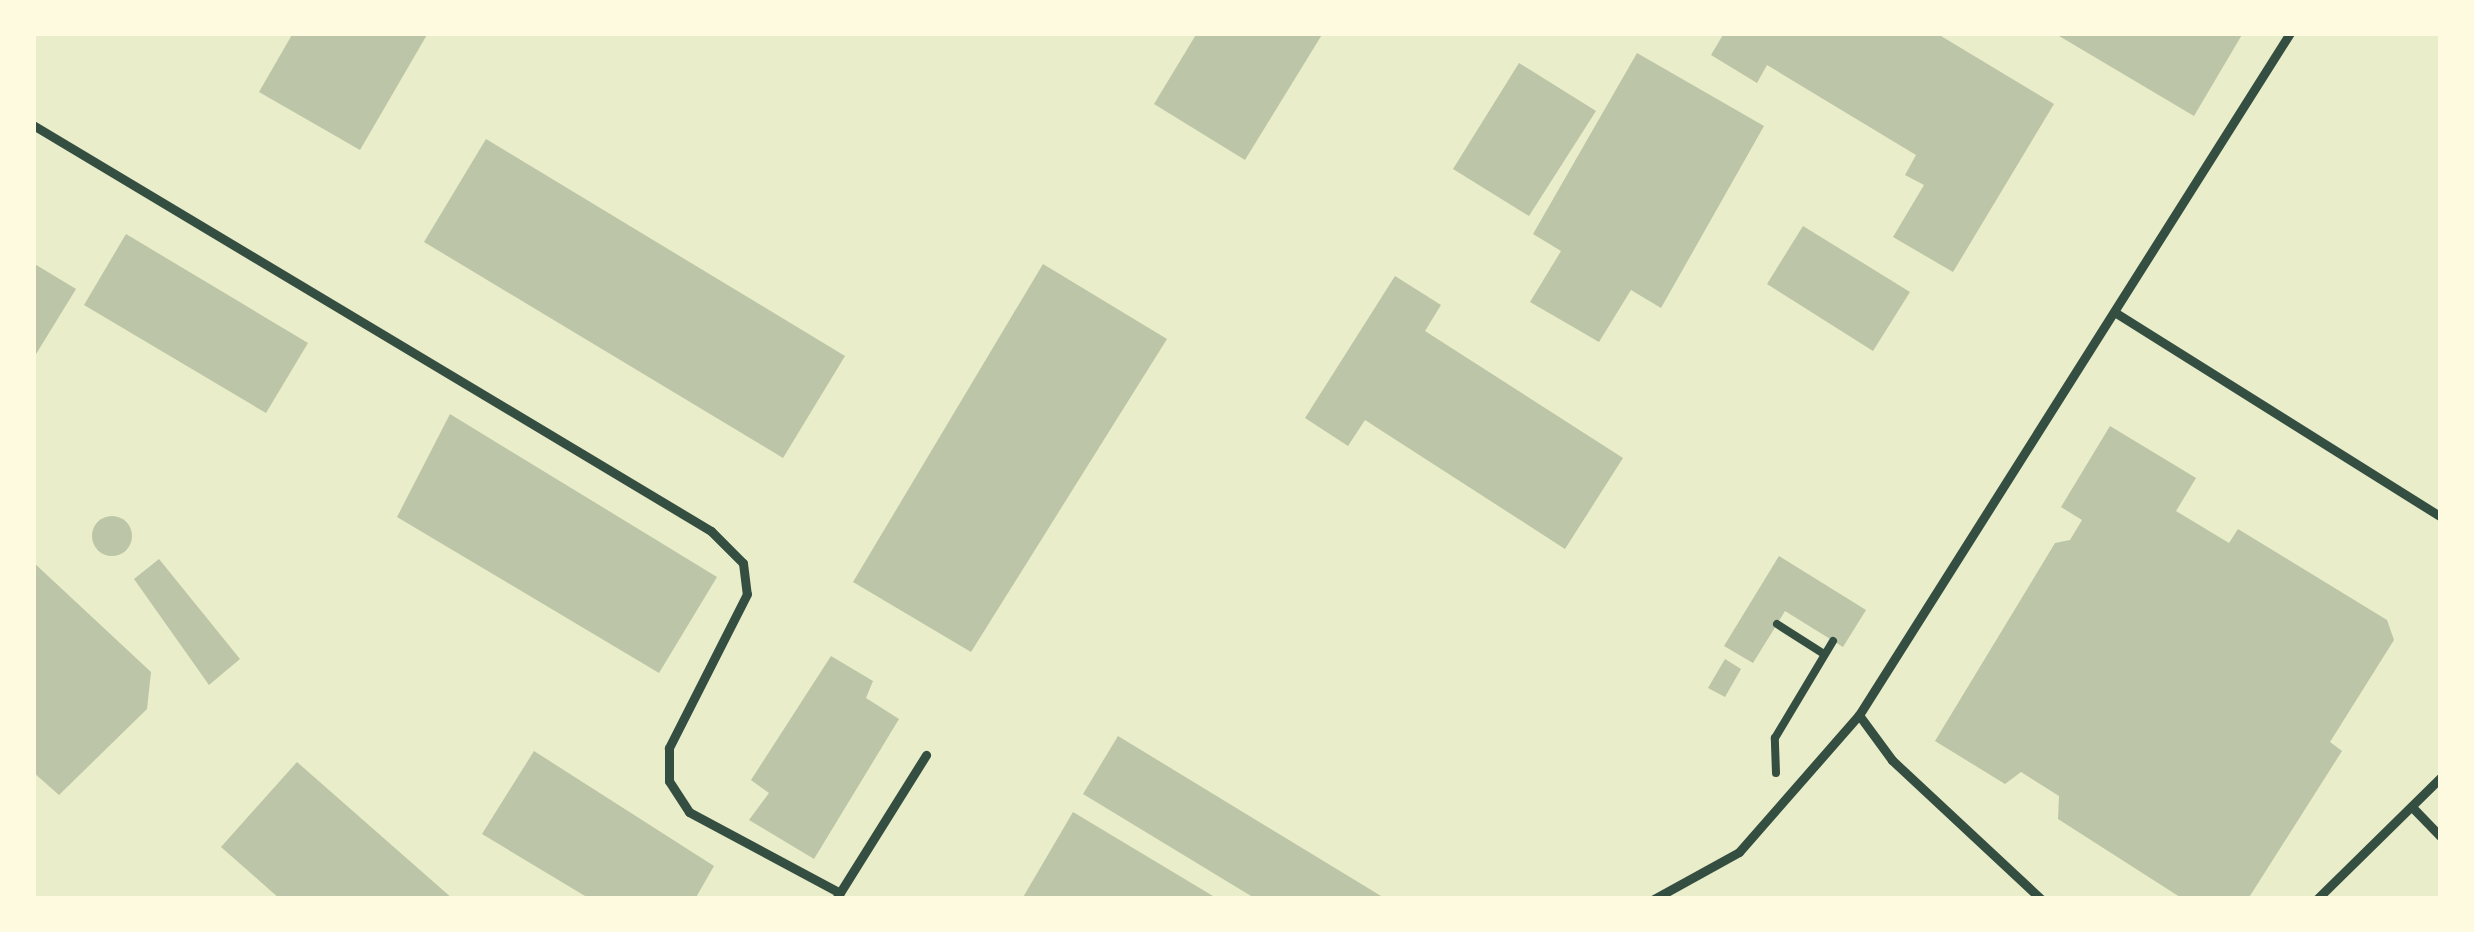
<!DOCTYPE html>
<style>
body{margin:0}
#map{position:relative;width:2474px;height:932px;overflow:hidden;background:#e9edc9;font-family:Rubik,sans-serif}
div>[style]{position:absolute}
[style*='--x']{left:calc(var(--x)*1px);top:calc(var(--y)*1px);width:calc(var(--w)*1px);rotate:calc(var(--a)*1deg)}
.building>*{inset:0;background:#bcc5a7}
.round{border-radius:50%}
.path>*{height:8px;margin:-4px;padding:0 4px;transform-origin:4px;border-radius:4px;background:#344e41}
.service>*{height:9px;margin:-4.5px;padding:0 4.5px;transform-origin:4.5px;border-radius:4.5px;background:#344e41}
span{translate:-50% -50%;white-space:nowrap;text-align:center;line-height:1.15;-webkit-text-stroke:9px #fefae0;paint-order:stroke}
.frame{position:absolute;inset:0;border:36px solid #fefae0;pointer-events:none}
</style>
<div id="map">
<div class="building">
<div style="clip-path:polygon(293px 33px,428px 33px,360px 150px,259px 92px)"></div>
<div style="clip-path:polygon(1197px 33px,1323px 33px,1245px 160px,1154px 104px)"></div>
<div style="clip-path:polygon(1724px 33px,1936px 33px,2054px 104px,1953px 272px,1893px 237px,1924px 185px,1905px 175px,1916px 155px,1767px 65px,1757px 83px,1711px 55px)"></div>
<div style="clip-path:polygon(2054px 33px,2243px 33px,2194px 116px)"></div>
<div style="clip-path:polygon(1637px 53px,1764px 126px,1661px 308px,1631px 290px,1599px 342px,1530px 302px,1561px 251px,1533px 234px)"></div>
<div style="clip-path:polygon(1519px 63px,1596px 111px,1529px 216px,1453px 169px)"></div>
<div style="clip-path:polygon(486px 139px,845px 356px,783px 458px,424px 242px)"></div>
<div style="clip-path:polygon(1803px 226px,1910px 292px,1873px 351px,1767px 284px)"></div>
<div style="clip-path:polygon(126px 234px,308px 343px,266px 413px,84px 305px)"></div>
<div style="clip-path:polygon(33px 263px,76px 289px,33px 359px)"></div>
<div style="clip-path:polygon(1043px 264px,1167px 339px,971px 652px,853px 582px)"></div>
<div style="clip-path:polygon(1395px 276px,1441px 305px,1425px 331px,1623px 458px,1565px 549px,1365px 420px,1348px 446px,1305px 418px)"></div>
<div style="clip-path:polygon(450px 414px,717px 577px,659px 673px,397px 517px)"></div>
<div style="clip-path:polygon(2110px 426px,2196px 478px,2176px 511px,2229px 543px,2238px 529px,2387px 620px,2394px 640px,2330px 742px,2342px 751px,2248px 899px,2183px 899px,2058px 819px,2059px 796px,2021px 772px,2005px 784px,1935px 741px,2055px 543px,2070px 540px,2082px 520px,2061px 507px)"></div>
<div class="round" style="left:92px;top:516px;width:40px;height:40px"></div>
<div style="clip-path:polygon(1779px 556px,1866px 610px,1843px 647px,1785px 611px,1753px 663px,1724px 646px)"></div>
<div style="clip-path:polygon(159px 559px,240px 659px,209px 685px,134px 579px)"></div>
<div style="clip-path:polygon(33px 562px,151px 672px,147px 709px,59px 795px,33px 772px)"></div>
<div style="clip-path:polygon(831px 656px,873px 681px,866px 698px,899px 719px,814px 859px,749px 820px,769px 793px,751px 780px)"></div>
<div style="clip-path:polygon(1725px 659px,1741px 669px,1725px 697px,1708px 688px)"></div>
<div style="clip-path:polygon(1118px 736px,1386px 899px,1256px 899px,1083px 794px)"></div>
<div style="clip-path:polygon(534px 751px,714px 866px,695px 899px,590px 899px,482px 834px)"></div>
<div style="clip-path:polygon(297px 762px,453px 899px,280px 899px,221px 847px)"></div>
<div style="clip-path:polygon(1073px 812px,1218px 899px,1022px 899px)"></div>
</div>
<div class="path">
<div style="--x:1777;--y:624;--w:56;--a:32.6"></div>
<div style="--x:1776;--y:773;--w:35;--a:-92"></div>
<div style="--x:1775;--y:738;--w:113;--a:-59.1"></div>
</div>
<div class="service">
<div style="--x:33;--y:125;--w:790;--a:30.91"></div>
<div style="--x:711;--y:531;--w:45;--a:45"></div>
<div style="--x:743;--y:563;--w:31;--a:83"></div>
<div style="--x:747;--y:594;--w:173;--a:116.9"></div>
<div style="--x:669;--y:748;--w:33;--a:90"></div>
<div style="--x:669;--y:781;--w:37;--a:57"></div>
<div style="--x:689;--y:812;--w:171;--a:28.2"></div>
<div style="--x:2116;--y:313;--w:384;--a:32.1"></div>
<div style="--x:2412;--y:807;--w:42;--a:46"></div>
<div style="--x:836;--y:899;--w:170;--a:-58"></div>
<div style="--x:1654;--y:899;--w:97;--a:-28.9"></div>
<div style="--x:1739;--y:852;--w:182;--a:-48.8"></div>
<div style="--x:2041;--y:899;--w:204;--a:-137"></div>
<div style="--x:1892;--y:760;--w:56;--a:-126.3"></div>
<div style="--x:1859;--y:715;--w:807;--a:-57.71"></div>
<div style="--x:2317;--y:899;--w:174;--a:-44.5"></div>
</div>
<div class="frame"></div>
</div>
